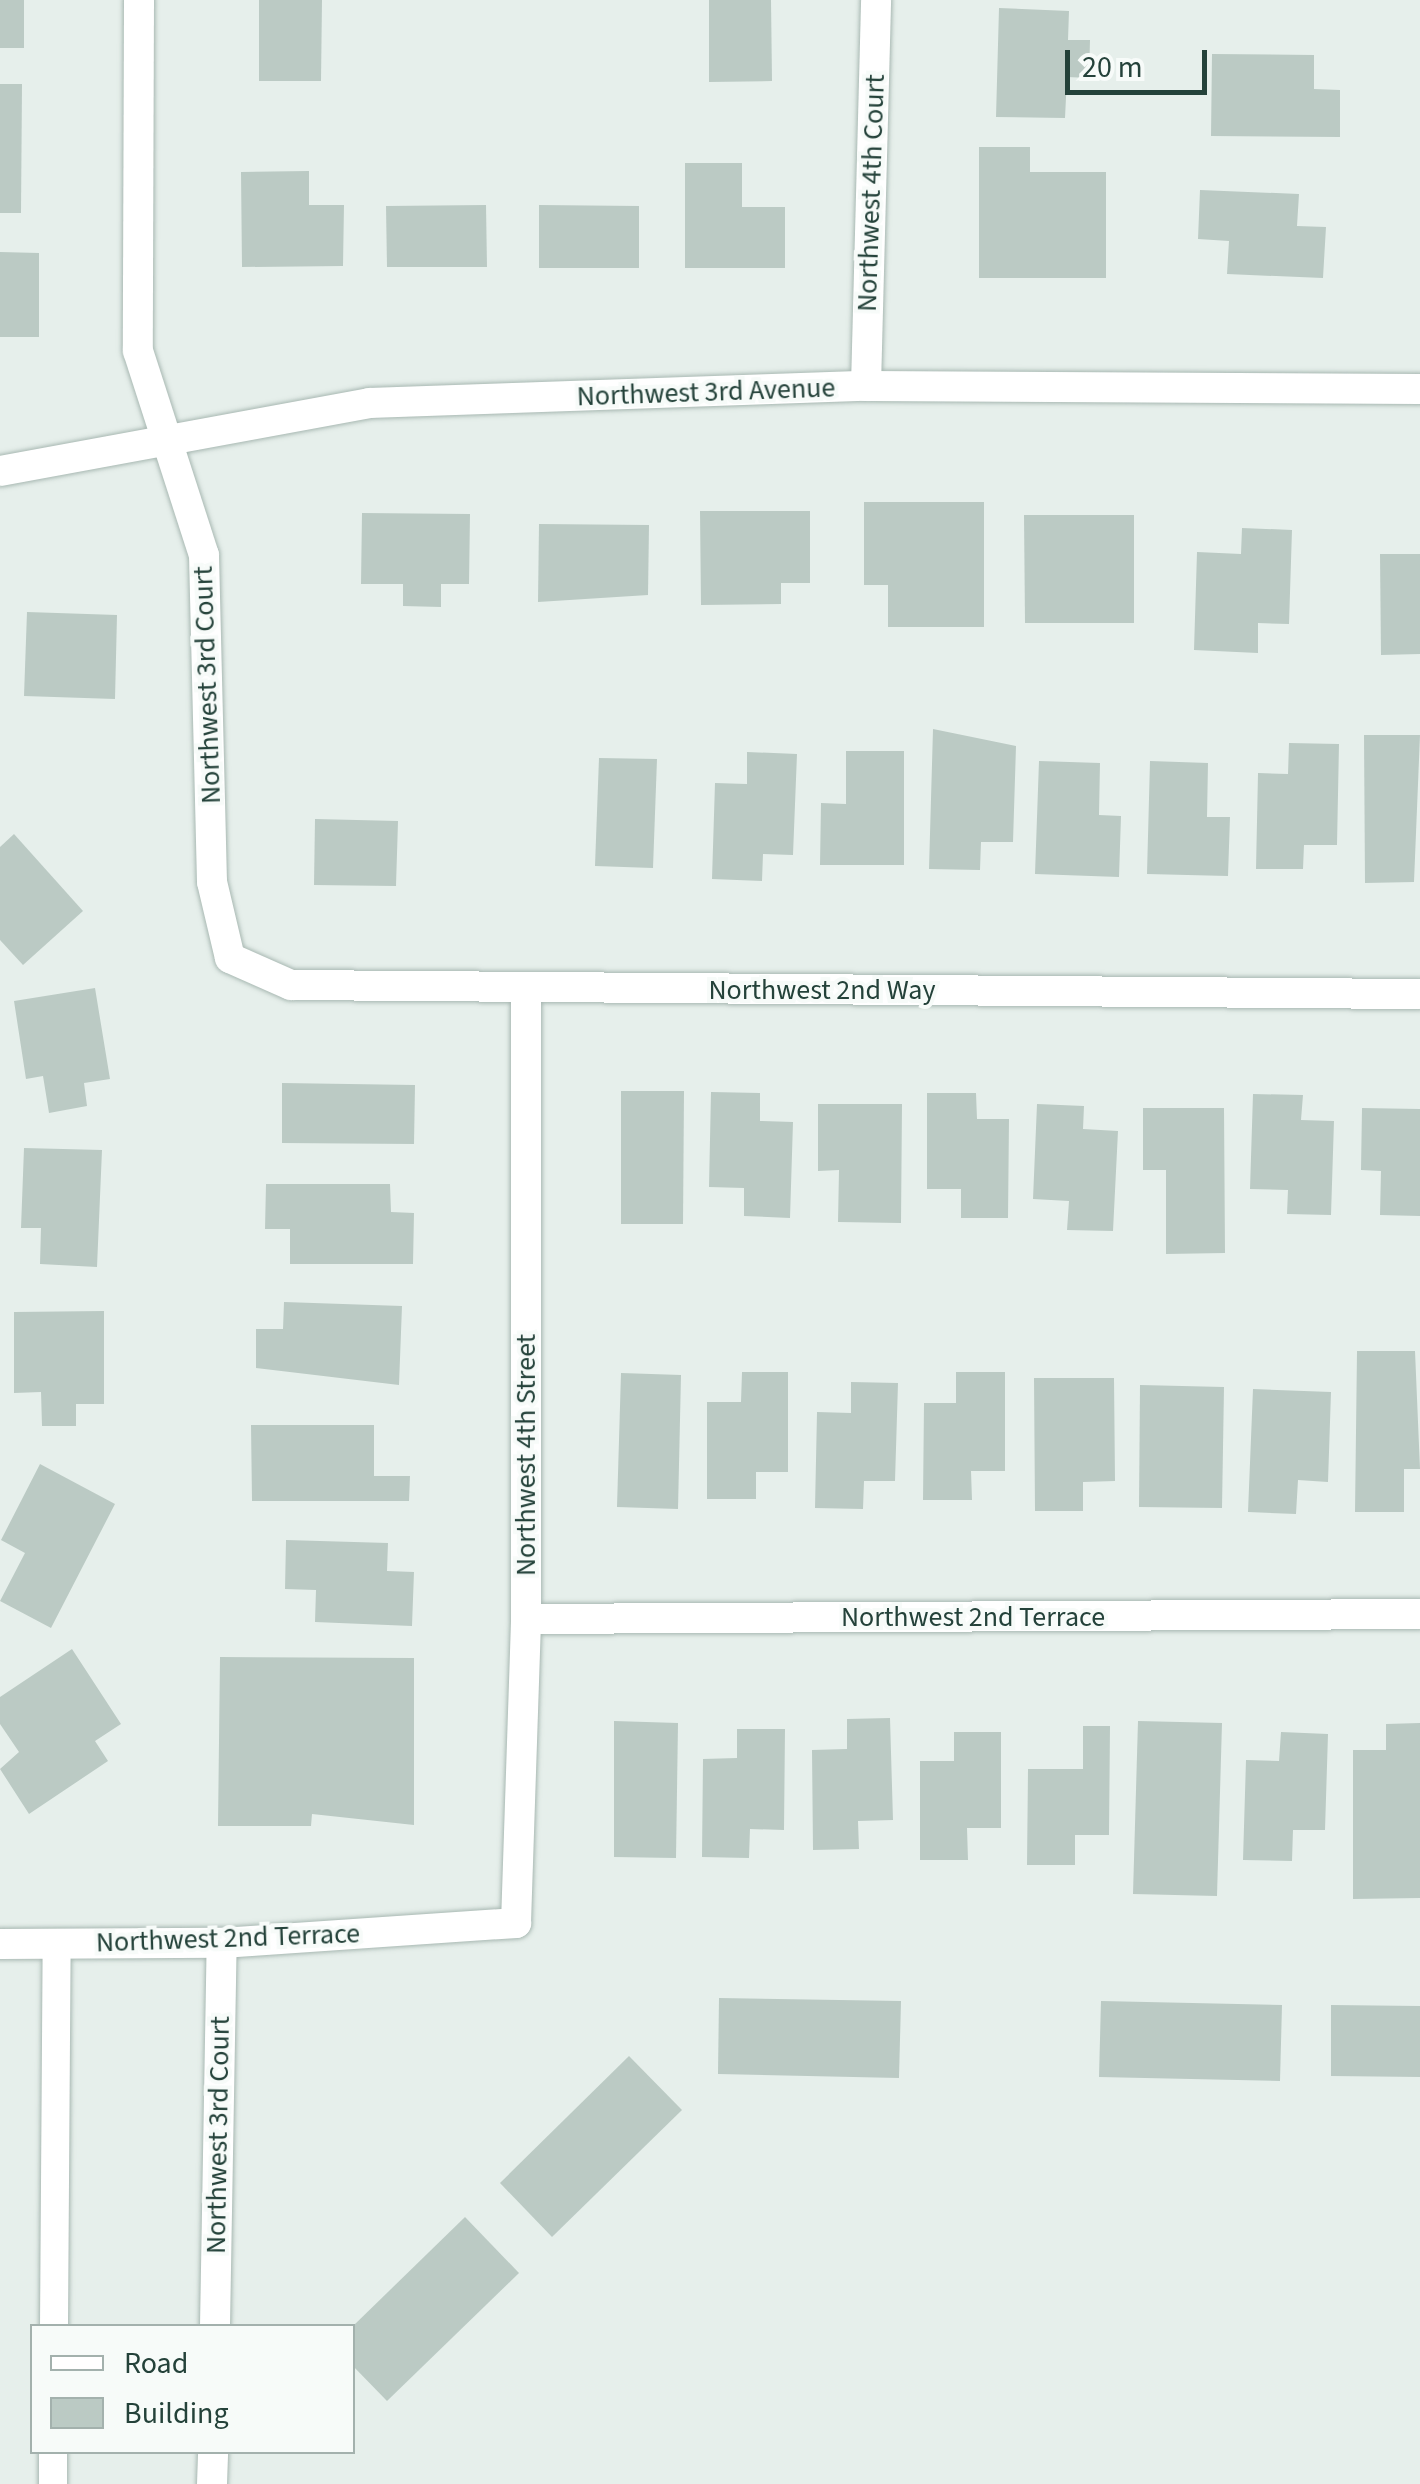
<!DOCTYPE html>
<style>
body{margin:0}
#map{position:relative;width:1420px;height:2484px;overflow:hidden;background:#e6efeb;font-family:"Source Sans 3",sans-serif}
div>[style]{position:absolute}
[style*='--x']{left:calc(var(--x)*1px);top:calc(var(--y)*1px);width:calc(var(--w)*1px);rotate:calc(var(--a)*1deg)}
.building>*{inset:0;background:#bbcac4}
.roads{filter:drop-shadow(0 0 2px #a8b8b2) drop-shadow(0 0 2px #a8b8b2)}
.service>*{height:28px;margin:-14px;padding:0 14px;transform-origin:14px;border-radius:14px;background:#fff}
.minor>*{height:30px;margin:-15px;padding:0 15px;transform-origin:15px;border-radius:15px;background:#fff}
span{translate:-50% -50%;white-space:nowrap;text-align:center;line-height:1.15;-webkit-text-stroke:8px #f7fbf9;paint-order:stroke}
.street-label{font-size:28px;color:#24423a}
.legend{position:absolute;left:30px;top:2324px;width:325px;height:130px;box-sizing:border-box;background:#f7fbf9;border:2px solid #a3b1ad;margin:0;padding:12px 18px;list-style:none;font-size:30px;color:#24423a}
.legend li{display:flex;align-items:center;gap:20px;height:50px}
.legend b{width:50px;border:2px solid #a3b1ad}
.scale{position:absolute;left:1065px;top:50px;width:142px;height:45px;box-sizing:border-box;border:5px solid #24423a;border-top:0;padding-left:12px;font-size:30px;line-height:35px;white-space:nowrap;color:#24423a;-webkit-text-stroke:8px #f7fbf9;paint-order:stroke}
</style>
<div id="map">
<div class="building">
<div style="clip-path:polygon(0 0,24px 0,24px 48px,0 48px)"></div>
<div style="clip-path:polygon(259px 0,322px 0,321px 81px,259px 81px)"></div>
<div style="clip-path:polygon(709px 0,771px 0,772px 81px,709px 82px)"></div>
<div style="clip-path:polygon(999px 8px,1069px 11px,1068px 40px,1090px 40px,1089px 78px,1067px 77px,1065px 118px,996px 117px)"></div>
<div style="clip-path:polygon(1212px 54px,1314px 55px,1314px 89px,1340px 90px,1340px 137px,1211px 136px)"></div>
<div style="clip-path:polygon(0 84px,22px 84px,21px 213px,0 213px)"></div>
<div style="clip-path:polygon(979px 147px,1030px 147px,1030px 172px,1106px 172px,1106px 278px,979px 278px)"></div>
<div style="clip-path:polygon(685px 163px,742px 163px,742px 207px,785px 207px,785px 268px,685px 268px)"></div>
<div style="clip-path:polygon(309px 171px,309px 205px,344px 205px,343px 266px,242px 267px,241px 172px)"></div>
<div style="clip-path:polygon(1200px 190px,1299px 194px,1297px 226px,1326px 227px,1323px 278px,1227px 274px,1229px 241px,1198px 239px)"></div>
<div style="clip-path:polygon(486px 205px,487px 267px,387px 267px,386px 206px)"></div>
<div style="clip-path:polygon(539px 205px,639px 206px,639px 268px,539px 268px)"></div>
<div style="clip-path:polygon(0 252px,39px 253px,39px 337px,0 337px)"></div>
<div style="clip-path:polygon(864px 502px,984px 502px,984px 627px,888px 627px,888px 585px,864px 585px)"></div>
<div style="clip-path:polygon(700px 511px,810px 511px,810px 583px,781px 583px,781px 604px,701px 605px)"></div>
<div style="clip-path:polygon(362px 513px,470px 514px,469px 584px,441px 584px,441px 607px,403px 606px,403px 584px,361px 584px)"></div>
<div style="clip-path:polygon(1024px 515px,1134px 515px,1134px 623px,1025px 623px)"></div>
<div style="clip-path:polygon(539px 524px,649px 525px,648px 595px,538px 602px)"></div>
<div style="clip-path:polygon(1242px 528px,1292px 530px,1289px 624px,1258px 623px,1258px 653px,1194px 650px,1197px 552px,1241px 554px)"></div>
<div style="clip-path:polygon(1380px 554px,1420px 554px,1420px 654px,1381px 655px)"></div>
<div style="clip-path:polygon(27px 612px,117px 615px,115px 699px,24px 696px)"></div>
<div style="clip-path:polygon(933px 729px,1016px 746px,1013px 842px,981px 842px,980px 870px,929px 869px)"></div>
<div style="clip-path:polygon(1364px 735px,1420px 735px,1414px 882px,1365px 883px)"></div>
<div style="clip-path:polygon(1289px 743px,1339px 744px,1337px 845px,1304px 845px,1303px 869px,1256px 869px,1258px 773px,1288px 774px)"></div>
<div style="clip-path:polygon(846px 751px,904px 751px,904px 865px,820px 865px,821px 803px,846px 804px)"></div>
<div style="clip-path:polygon(747px 752px,797px 754px,793px 855px,763px 854px,762px 881px,712px 879px,715px 783px,747px 784px)"></div>
<div style="clip-path:polygon(599px 758px,657px 759px,653px 868px,595px 866px)"></div>
<div style="clip-path:polygon(1039px 761px,1100px 763px,1099px 815px,1121px 816px,1119px 877px,1035px 874px)"></div>
<div style="clip-path:polygon(1150px 761px,1208px 763px,1207px 817px,1230px 817px,1228px 876px,1147px 874px)"></div>
<div style="clip-path:polygon(315px 819px,398px 821px,396px 886px,314px 885px)"></div>
<div style="clip-path:polygon(14px 834px,83px 911px,23px 965px,0 940px,0 847px)"></div>
<div style="clip-path:polygon(95px 988px,110px 1079px,84px 1083px,87px 1106px,49px 1113px,43px 1076px,26px 1079px,14px 1001px)"></div>
<div style="clip-path:polygon(282px 1083px,415px 1085px,414px 1144px,282px 1143px)"></div>
<div style="clip-path:polygon(621px 1091px,684px 1091px,683px 1224px,621px 1224px)"></div>
<div style="clip-path:polygon(711px 1092px,760px 1093px,760px 1121px,793px 1122px,790px 1218px,744px 1216px,744px 1188px,709px 1187px)"></div>
<div style="clip-path:polygon(927px 1093px,976px 1093px,977px 1119px,1009px 1119px,1008px 1218px,961px 1218px,961px 1189px,927px 1189px)"></div>
<div style="clip-path:polygon(1253px 1094px,1303px 1095px,1301px 1120px,1334px 1121px,1331px 1215px,1287px 1214px,1288px 1190px,1250px 1189px)"></div>
<div style="clip-path:polygon(818px 1104px,902px 1104px,901px 1223px,838px 1222px,839px 1170px,818px 1171px)"></div>
<div style="clip-path:polygon(1037px 1104px,1084px 1106px,1083px 1129px,1118px 1131px,1113px 1231px,1067px 1230px,1069px 1201px,1033px 1199px)"></div>
<div style="clip-path:polygon(1143px 1108px,1224px 1108px,1225px 1253px,1166px 1254px,1166px 1170px,1143px 1170px)"></div>
<div style="clip-path:polygon(1362px 1108px,1420px 1109px,1420px 1216px,1380px 1215px,1381px 1171px,1361px 1170px)"></div>
<div style="clip-path:polygon(24px 1148px,102px 1150px,97px 1267px,40px 1264px,41px 1228px,21px 1228px)"></div>
<div style="clip-path:polygon(266px 1184px,390px 1184px,391px 1212px,414px 1213px,413px 1264px,290px 1264px,290px 1229px,265px 1229px)"></div>
<div style="clip-path:polygon(284px 1302px,402px 1306px,399px 1385px,256px 1368px,256px 1329px,283px 1329px)"></div>
<div style="clip-path:polygon(104px 1311px,104px 1404px,76px 1404px,76px 1426px,42px 1426px,41px 1392px,14px 1393px,14px 1312px)"></div>
<div style="clip-path:polygon(1357px 1351px,1415px 1351px,1420px 1469px,1404px 1469px,1404px 1512px,1355px 1512px)"></div>
<div style="clip-path:polygon(742px 1372px,788px 1372px,788px 1472px,756px 1472px,756px 1499px,707px 1499px,707px 1402px,741px 1402px)"></div>
<div style="clip-path:polygon(956px 1372px,1005px 1372px,1005px 1471px,971px 1471px,972px 1500px,923px 1500px,924px 1403px,956px 1403px)"></div>
<div style="clip-path:polygon(621px 1373px,681px 1375px,678px 1509px,617px 1507px)"></div>
<div style="clip-path:polygon(1034px 1378px,1114px 1378px,1115px 1481px,1083px 1482px,1083px 1511px,1035px 1511px)"></div>
<div style="clip-path:polygon(851px 1382px,898px 1383px,895px 1481px,864px 1481px,863px 1509px,815px 1508px,817px 1412px,851px 1413px)"></div>
<div style="clip-path:polygon(1140px 1385px,1224px 1387px,1222px 1508px,1139px 1507px)"></div>
<div style="clip-path:polygon(1253px 1389px,1331px 1392px,1328px 1482px,1298px 1480px,1296px 1514px,1248px 1512px)"></div>
<div style="clip-path:polygon(251px 1425px,374px 1425px,374px 1476px,410px 1476px,409px 1501px,252px 1501px)"></div>
<div style="clip-path:polygon(40px 1464px,115px 1504px,51px 1628px,0 1601px,25px 1553px,1px 1540px)"></div>
<div style="clip-path:polygon(286px 1540px,388px 1543px,387px 1571px,414px 1572px,412px 1626px,315px 1622px,316px 1590px,285px 1589px)"></div>
<div style="clip-path:polygon(72px 1649px,121px 1724px,95px 1741px,108px 1761px,29px 1814px,0 1769px,19px 1752px,0 1724px,0 1697px)"></div>
<div style="clip-path:polygon(220px 1657px,414px 1658px,414px 1825px,312px 1814px,311px 1826px,218px 1826px)"></div>
<div style="clip-path:polygon(890px 1718px,893px 1820px,858px 1821px,859px 1849px,813px 1850px,812px 1750px,847px 1749px,847px 1719px)"></div>
<div style="clip-path:polygon(614px 1721px,678px 1723px,676px 1858px,614px 1857px)"></div>
<div style="clip-path:polygon(1138px 1721px,1222px 1723px,1217px 1896px,1133px 1894px)"></div>
<div style="clip-path:polygon(1420px 1723px,1420px 1898px,1353px 1899px,1353px 1750px,1386px 1750px,1386px 1724px)"></div>
<div style="clip-path:polygon(1083px 1726px,1110px 1726px,1109px 1835px,1075px 1835px,1075px 1865px,1027px 1865px,1028px 1769px,1083px 1769px)"></div>
<div style="clip-path:polygon(737px 1729px,785px 1729px,784px 1830px,750px 1829px,749px 1858px,702px 1857px,703px 1759px,737px 1758px)"></div>
<div style="clip-path:polygon(954px 1732px,1001px 1732px,1001px 1828px,967px 1828px,968px 1860px,920px 1860px,920px 1761px,954px 1761px)"></div>
<div style="clip-path:polygon(1281px 1732px,1328px 1734px,1325px 1830px,1293px 1830px,1292px 1861px,1243px 1860px,1246px 1760px,1279px 1761px)"></div>
<div style="clip-path:polygon(719px 1998px,901px 2001px,899px 2078px,718px 2074px)"></div>
<div style="clip-path:polygon(1101px 2001px,1282px 2005px,1280px 2081px,1099px 2077px)"></div>
<div style="clip-path:polygon(1331px 2005px,1420px 2006px,1420px 2077px,1331px 2076px)"></div>
<div style="clip-path:polygon(629px 2056px,682px 2110px,552px 2237px,500px 2183px)"></div>
<div style="clip-path:polygon(465px 2217px,519px 2273px,387px 2401px,352px 2365px,352px 2327px)"></div>
</div>
<div class="roads">
<div class="service">
<div style="--x:54;--y:2326;--w:382;--a:-89.6"></div>
<div style="--x:53;--y:2484;--w:32;--a:-90"></div>
</div>
<div class="minor">
<div style="--x:139;--y:0;--w:351;--a:90.2"></div>
<div style="--x:138;--y:351;--w:214;--a:72.1"></div>
<div style="--x:204;--y:555;--w:327;--a:88.6"></div>
<div style="--x:212;--y:882;--w:78;--a:76.7"></div>
<div style="--x:230;--y:958;--w:67;--a:23.9"></div>
<div style="--x:291;--y:985;--w:1129;--a:0.46"></div>
<div style="--x:866;--y:386;--w:386;--a:-88.5"></div>
<div style="--x:0;--y:471;--w:375;--a:-10.4"></div>
<div style="--x:369;--y:403;--w:497;--a:-2"></div>
<div style="--x:866;--y:386;--w:554;--a:0.31"></div>
<div style="--x:526;--y:1619;--w:894;--a:-0.32"></div>
<div style="--x:0;--y:1944;--w:222;--a:-0.3"></div>
<div style="--x:222;--y:1943;--w:295;--a:-3.9"></div>
<div style="--x:516;--y:1923;--w:304;--a:-88.1"></div>
<div style="--x:526;--y:1619;--w:632;--a:-90"></div>
<div style="--x:215;--y:2326;--w:383;--a:-89"></div>
<div style="--x:212;--y:2484;--w:32;--a:-88"></div>
</div>
</div>
<div class="street-label">
<span style="left:871px;top:193px;rotate:-88deg">Northwest 4th Court</span>
<span style="left:706px;top:392px;rotate:-2deg">Northwest 3rd Avenue</span>
<span style="left:207px;top:685px;rotate:-92deg">Northwest 3rd Court</span>
<span style="left:822px;top:990px">Northwest 2nd Way</span>
<span style="left:526px;top:1455px;rotate:-90deg">Northwest 4th Street</span>
<span style="left:973px;top:1617px">Northwest 2nd Terrace</span>
<span style="left:228px;top:1938px;rotate:-2deg">Northwest 2nd Terrace</span>
<span style="left:218px;top:2135px;rotate:-89deg">Northwest 3rd Court</span>
</div>
<ul class="legend">
<li><b style="height:12px;background:#fff"></b>Road</li>
<li><b style="height:28px;background:#bbcac4"></b>Building</li>
</ul>
<div class="scale">20 m</div>
</div>
